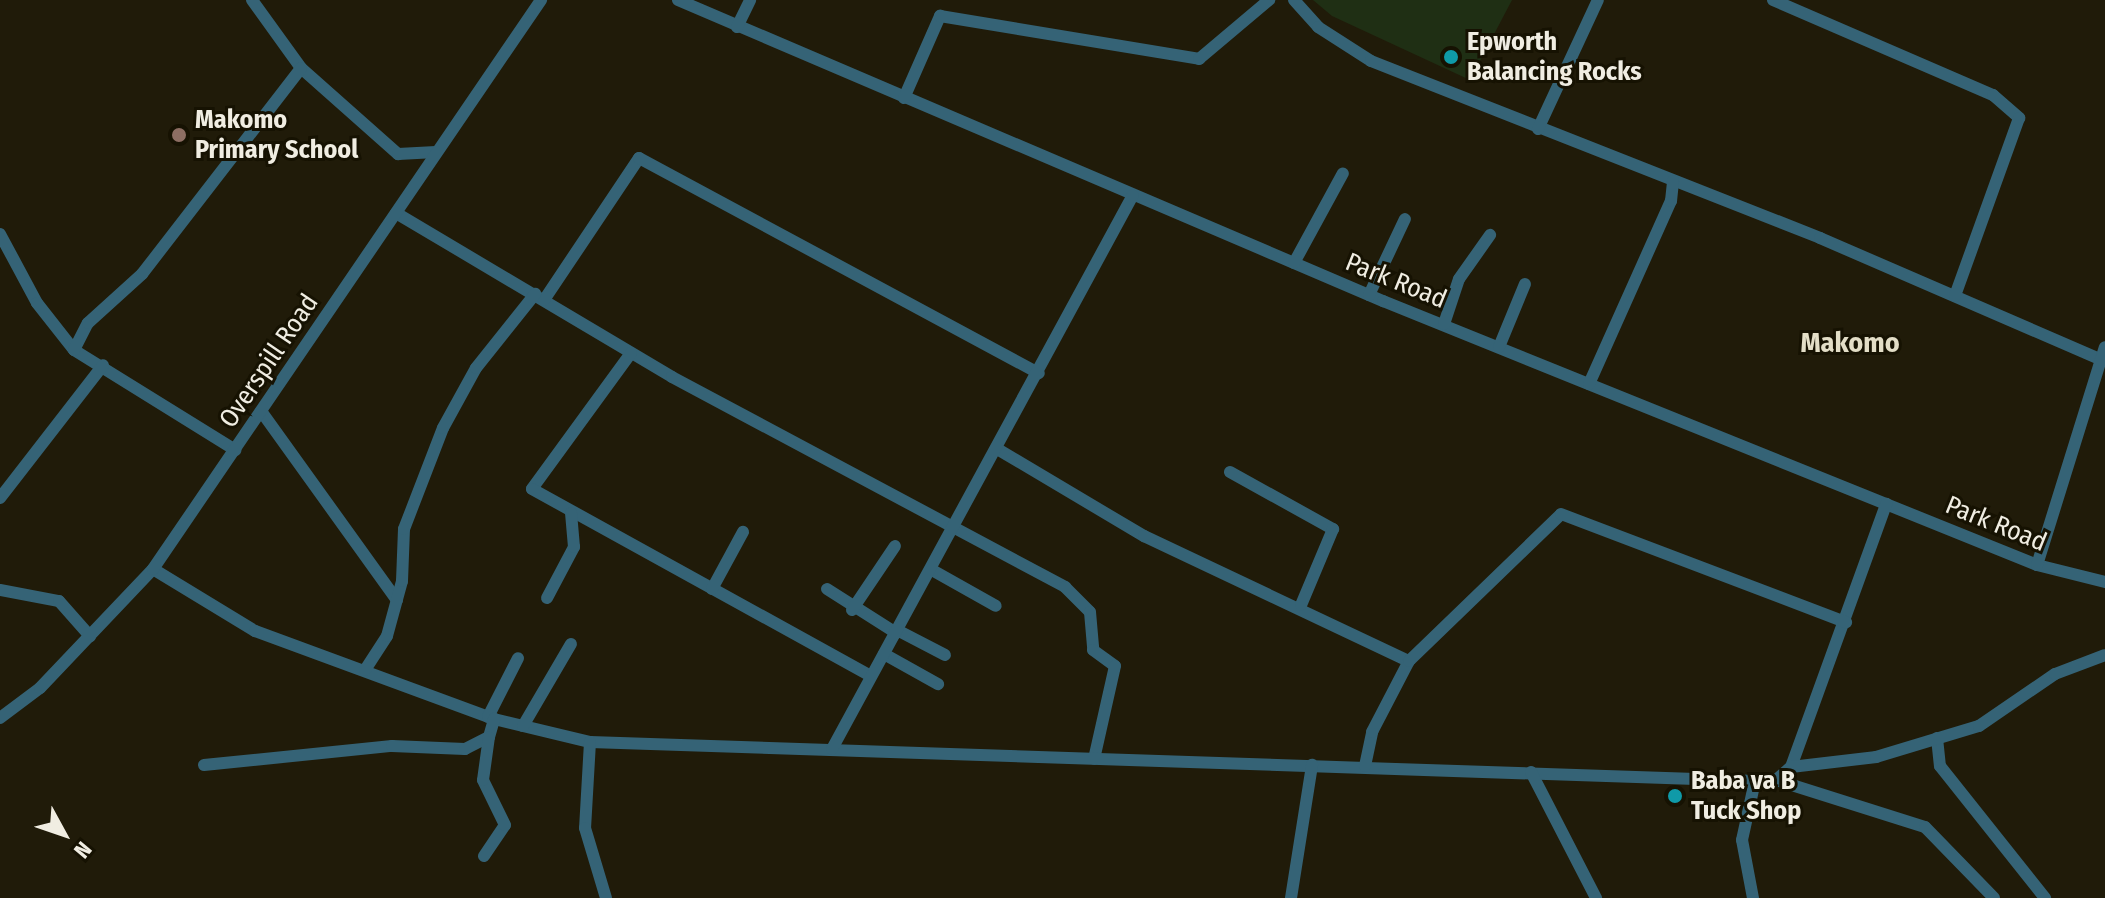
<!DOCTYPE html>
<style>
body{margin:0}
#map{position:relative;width:2105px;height:898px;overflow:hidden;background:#201b09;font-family:"Fira Sans Condensed",sans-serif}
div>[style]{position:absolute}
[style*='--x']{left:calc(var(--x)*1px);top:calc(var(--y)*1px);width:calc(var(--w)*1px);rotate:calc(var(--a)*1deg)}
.green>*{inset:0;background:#1f2f14}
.minor>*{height:12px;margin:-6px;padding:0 6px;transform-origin:6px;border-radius:6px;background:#356376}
.dots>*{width:22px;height:22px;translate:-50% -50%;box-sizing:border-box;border:4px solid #161202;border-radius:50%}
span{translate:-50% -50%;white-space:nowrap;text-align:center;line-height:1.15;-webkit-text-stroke:6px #161202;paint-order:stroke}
.poi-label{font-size:26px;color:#f0ede2;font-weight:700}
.left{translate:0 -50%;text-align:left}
.street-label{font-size:26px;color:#f0ede2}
.neighbourhood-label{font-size:28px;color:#e3dec7;font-weight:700}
.north{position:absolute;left:24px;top:794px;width:80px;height:80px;-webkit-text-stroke:6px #161202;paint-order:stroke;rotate:130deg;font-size:22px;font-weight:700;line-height:32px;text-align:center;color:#f0ede2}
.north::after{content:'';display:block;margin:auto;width:28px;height:36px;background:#f0ede2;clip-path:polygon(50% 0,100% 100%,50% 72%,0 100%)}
</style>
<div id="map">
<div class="green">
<div style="clip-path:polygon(1313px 0,1512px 0,1470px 80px,1332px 16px)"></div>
</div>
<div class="minor">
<div style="--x:252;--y:0;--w:84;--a:54.2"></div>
<div style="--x:301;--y:68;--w:130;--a:41.6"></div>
<div style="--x:398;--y:154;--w:38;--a:-3"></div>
<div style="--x:678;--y:0;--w:767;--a:23.12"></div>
<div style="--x:1383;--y:301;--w:705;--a:21.98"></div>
<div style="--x:2037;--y:565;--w:70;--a:14"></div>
<div style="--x:1294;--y:0;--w:36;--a:48"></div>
<div style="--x:1318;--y:27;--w:63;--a:32.7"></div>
<div style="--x:1371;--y:61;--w:483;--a:21.5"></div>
<div style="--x:1820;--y:238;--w:304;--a:23.4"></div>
<div style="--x:1773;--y:0;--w:240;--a:23.4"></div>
<div style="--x:1993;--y:95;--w:35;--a:41"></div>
<div style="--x:2019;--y:118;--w:189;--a:109.8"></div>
<div style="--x:737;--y:27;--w:30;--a:-64"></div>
<div style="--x:904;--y:98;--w:90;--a:-66.3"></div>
<div style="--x:940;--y:16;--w:263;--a:9.4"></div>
<div style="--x:1199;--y:59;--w:92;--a:-40.1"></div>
<div style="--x:1538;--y:129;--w:142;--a:-65.1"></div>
<div style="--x:396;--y:213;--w:321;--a:30.7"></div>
<div style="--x:672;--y:377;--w:446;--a:28.1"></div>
<div style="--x:1065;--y:587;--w:35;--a:45"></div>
<div style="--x:1090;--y:612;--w:38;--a:85"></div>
<div style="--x:1093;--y:650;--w:27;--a:36"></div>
<div style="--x:1115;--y:666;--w:95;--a:102.7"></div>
<div style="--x:0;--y:234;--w:78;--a:61.8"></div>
<div style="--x:37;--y:303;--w:60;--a:51.8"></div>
<div style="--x:74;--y:350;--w:190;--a:31.8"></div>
<div style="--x:1294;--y:263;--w:102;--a:-61.4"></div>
<div style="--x:1369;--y:295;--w:84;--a:-64.7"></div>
<div style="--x:544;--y:300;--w:171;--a:-56.2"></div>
<div style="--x:639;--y:158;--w:454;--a:28.3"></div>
<div style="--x:1444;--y:324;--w:47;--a:-71.6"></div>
<div style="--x:1459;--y:279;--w:54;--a:-54.8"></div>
<div style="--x:1499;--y:347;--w:68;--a:-67.6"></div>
<div style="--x:74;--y:350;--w:30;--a:-63"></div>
<div style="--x:88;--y:323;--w:73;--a:-42.2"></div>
<div style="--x:142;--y:274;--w:260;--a:-52.3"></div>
<div style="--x:631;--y:353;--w:168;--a:126.1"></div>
<div style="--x:532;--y:489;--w:387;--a:28.9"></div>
<div style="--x:1589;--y:384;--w:201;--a:-65.9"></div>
<div style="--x:1671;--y:201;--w:20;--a:-84"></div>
<div style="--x:261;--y:411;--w:233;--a:54.3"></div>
<div style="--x:999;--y:450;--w:169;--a:30.7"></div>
<div style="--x:1144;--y:536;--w:293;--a:25.3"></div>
<div style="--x:1230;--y:472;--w:118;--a:29"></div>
<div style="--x:1333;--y:529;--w:82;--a:112.8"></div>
<div style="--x:0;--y:498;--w:168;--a:-52.2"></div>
<div style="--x:2037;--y:565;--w:228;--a:-72.7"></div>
<div style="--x:153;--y:569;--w:119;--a:31.3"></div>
<div style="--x:255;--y:631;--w:255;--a:20.2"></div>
<div style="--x:494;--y:719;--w:99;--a:13.5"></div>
<div style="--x:590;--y:742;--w:1166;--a:1.92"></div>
<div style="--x:1755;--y:781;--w:21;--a:-3"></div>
<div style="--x:1776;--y:780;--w:20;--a:-41"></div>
<div style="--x:1791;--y:767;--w:280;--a:-70.1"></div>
<div style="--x:932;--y:570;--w:73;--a:29.4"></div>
<div style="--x:712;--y:589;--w:65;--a:-61.5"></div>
<div style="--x:827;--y:589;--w:82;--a:32.5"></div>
<div style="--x:0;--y:590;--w:60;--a:10.6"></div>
<div style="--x:59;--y:601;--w:47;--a:48.5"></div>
<div style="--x:547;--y:598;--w:58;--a:-62.1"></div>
<div style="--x:574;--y:547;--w:34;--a:-95"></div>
<div style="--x:852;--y:610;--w:77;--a:-56.1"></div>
<div style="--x:897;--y:630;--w:54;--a:27.5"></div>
<div style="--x:884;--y:654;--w:62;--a:29.1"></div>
<div style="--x:365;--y:670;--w:40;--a:-57.1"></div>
<div style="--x:387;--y:636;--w:57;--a:-74.7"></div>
<div style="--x:402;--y:581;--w:52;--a:-87.8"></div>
<div style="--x:404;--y:529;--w:108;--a:-68.9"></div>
<div style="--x:443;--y:428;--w:68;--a:-61.2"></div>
<div style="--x:476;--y:368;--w:95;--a:-51.4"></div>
<div style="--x:488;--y:717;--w:66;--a:-63"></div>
<div style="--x:0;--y:718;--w:50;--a:-36.9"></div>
<div style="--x:40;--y:688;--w:164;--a:-46.5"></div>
<div style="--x:153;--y:569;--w:689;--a:-55.71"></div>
<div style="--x:523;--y:726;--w:95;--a:-59.7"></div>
<div style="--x:1937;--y:738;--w:28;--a:84"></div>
<div style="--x:1940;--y:766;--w:169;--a:51.5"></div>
<div style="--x:590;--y:742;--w:86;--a:93.3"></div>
<div style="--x:585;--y:828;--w:73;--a:73.3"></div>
<div style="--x:832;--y:749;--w:630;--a:-61.48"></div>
<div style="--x:204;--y:765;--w:189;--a:-5.8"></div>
<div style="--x:392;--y:746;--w:73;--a:2.4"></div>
<div style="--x:465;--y:749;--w:27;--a:-27"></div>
<div style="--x:489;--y:737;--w:19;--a:-74"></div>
<div style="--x:1365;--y:766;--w:35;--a:-78"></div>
<div style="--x:1372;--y:732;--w:80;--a:-62.5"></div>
<div style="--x:1409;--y:661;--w:211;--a:-44"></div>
<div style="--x:1561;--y:514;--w:305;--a:20.8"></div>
<div style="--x:1791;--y:767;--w:86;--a:-6.7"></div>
<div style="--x:1876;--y:757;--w:108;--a:-16.8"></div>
<div style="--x:1979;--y:726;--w:92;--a:-34.4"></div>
<div style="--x:2055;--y:674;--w:53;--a:-20.8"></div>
<div style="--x:1531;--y:772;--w:142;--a:62.7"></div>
<div style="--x:1776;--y:780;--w:156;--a:17.5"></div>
<div style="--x:1925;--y:827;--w:99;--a:45.8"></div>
<div style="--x:484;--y:856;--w:37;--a:-56"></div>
<div style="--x:505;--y:825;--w:50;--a:-116.1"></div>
<div style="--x:483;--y:780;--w:43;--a:-82.1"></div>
<div style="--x:1291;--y:898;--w:135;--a:-81"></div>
<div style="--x:1753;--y:898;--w:59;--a:-100.7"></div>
<div style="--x:1742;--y:840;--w:60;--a:-77.6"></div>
</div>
<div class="dots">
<div style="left:1451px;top:57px;background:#0f9aa8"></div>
<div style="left:179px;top:135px;background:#8d6e63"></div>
<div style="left:1675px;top:796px;background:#0f9aa8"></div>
</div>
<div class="poi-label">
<span class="left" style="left:1467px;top:57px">Epworth<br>Balancing Rocks</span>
<span class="left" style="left:195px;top:135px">Makomo<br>Primary School</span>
<span class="left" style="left:1691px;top:796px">Baba va B<br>Tuck Shop</span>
</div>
<div class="street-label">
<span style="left:1396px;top:281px;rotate:22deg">Park Road</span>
<span style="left:269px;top:361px;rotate:-56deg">Overspill Road</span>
<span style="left:1996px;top:524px;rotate:22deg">Park Road</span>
</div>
<div class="neighbourhood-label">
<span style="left:1850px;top:343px">Makomo</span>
</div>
<div class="north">N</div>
</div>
